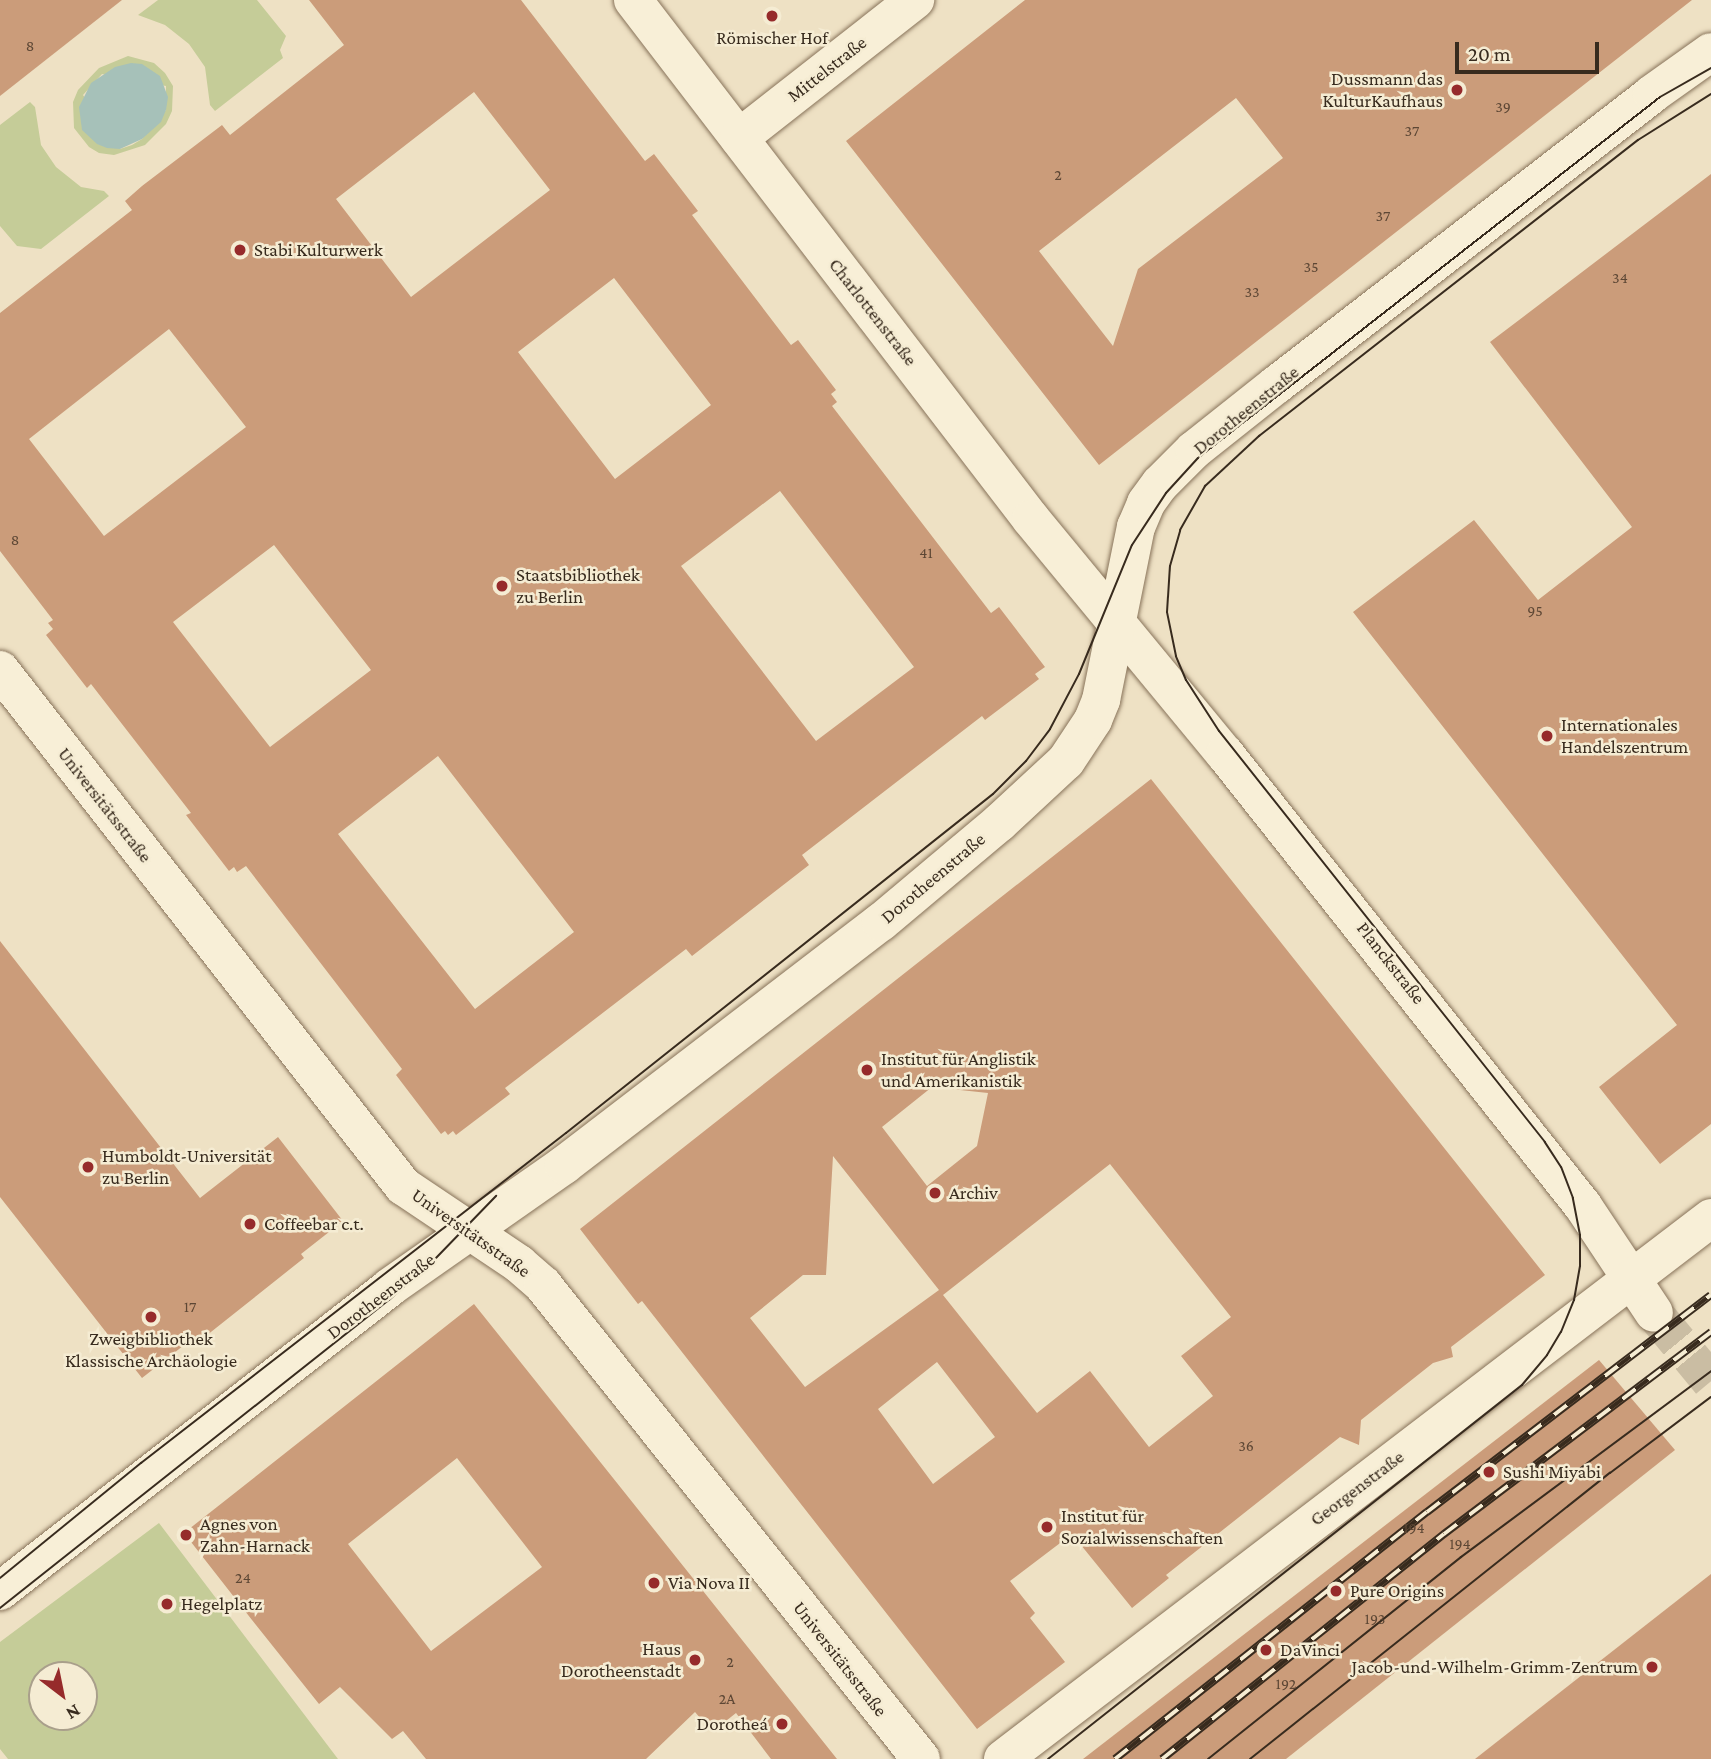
<!DOCTYPE html>
<meta charset="utf-8">
<style>
body{margin:0}
#map{position:relative;width:1711px;height:1759px;overflow:hidden;background:#eee1c4;font-family:"Crimson Pro",serif}
div>[style]{position:absolute}
[style*='--x']{left:calc(var(--x)*1px);top:calc(var(--y)*1px);width:calc(var(--w)*1px);rotate:calc(var(--a)*1deg)}
.green>*{inset:0;background:#c5cc98}
.water>*{inset:0;background:#a6c1b9}
.building>*{inset:0;background:#cb9c7a}
.street-tunnel>*{height:38px;margin-top:-19px;transform-origin:0;background:repeating-linear-gradient(90deg,#cabda3 0 38px,transparent 0 57px)}
.roads{filter:drop-shadow(0 0 2px #88735a) drop-shadow(0 0 2px #88735a)}
.street>*{height:38px;margin:-19px;padding:0 19px;transform-origin:19px;border-radius:19px;background:#f8efd7}
.secondary>*{height:38px;margin:-19px;padding:0 19px;transform-origin:19px;border-radius:19px;background:#f8efd7}
.tram>*{height:2px;margin:-1px;padding:0 1px;transform-origin:1px;border-radius:1px;background:#382b1e}
.rail>*{height:8px;margin-top:-4px;transform-origin:0;background:repeating-linear-gradient(90deg,#f5ecd3 0 16px,#382b1e 0 32px);box-sizing:border-box;border-block:2px solid #382b1e}
.dots>*{width:19px;height:19px;translate:-50% -50%;box-sizing:border-box;border:4px solid #f5ecd3;border-radius:50%}
span{translate:-50% -50%;white-space:nowrap;text-align:center;line-height:1.15;-webkit-text-stroke:5px #f5ecd3;paint-order:stroke}
.number-label{font-size:16px;color:#5d4735}
.number-label span{-webkit-text-stroke-width:0}
.poi-label{font-size:19px;color:#382b1e}
.right{translate:-100% -50%;text-align:right}
.left{translate:0 -50%;text-align:left}
.street-label{font-size:19px;color:#382b1e}
.north{position:absolute;left:28px;top:1661px;width:70px;height:70px;box-sizing:border-box;background:#f5ecd3;border:2px solid #a99f8b;border-radius:50%;rotate:148deg;font-size:19px;font-weight:700;line-height:28px;text-align:center;color:#382b1e}
.north::after{content:'';display:block;margin:auto;width:24px;height:32px;background:#962b2b;clip-path:polygon(50% 0,100% 100%,50% 72%,0 100%)}
.scale{position:absolute;left:1455px;top:42px;width:144px;height:32px;box-sizing:border-box;border:4px solid #382b1e;border-top:0;padding-left:9px;font-size:21px;line-height:24px;white-space:nowrap;color:#382b1e;-webkit-text-stroke:5px #f5ecd3;paint-order:stroke}
</style>
<div id="map">
<div class="green">
<div style="clip-path:polygon(158px 0,257px 0,286px 36px,280px 50px,283px 58px,215px 111px,210px 105px,205px 67px,189px 44px,165px 25px,138px 15px)"></div>
<div style="clip-path:polygon(evenodd,128px 56px,154px 63px,165px 73px,173px 86px,172px 111px,166px 124px,145px 145px,114px 155px,99px 153px,89px 147px,74px 128px,73px 102px,78px 90px,99px 68px,128px 56px,102px 74px,166px 86px,166px 110px,142px 139px,132px 145px,120px 149px,83px 95px,102px 74px)"></div>
<div style="clip-path:polygon(30px 102px,35px 107px,41px 145px,56px 167px,81px 187px,104px 191px,109px 196px,41px 249px,17px 246px,0 226px,0 125px)"></div>
<div style="clip-path:polygon(evenodd,159px 1523px,338px 1759px,8px 1759px,0 1749px,0 1642px,159px 1523px,42px 1675px,84px 1675px,84px 1717px,42px 1717px,42px 1675px)"></div>
</div>
<div class="water">
<div style="clip-path:polygon(131px 63px,142px 64px,160px 76px,168px 97px,166px 110px,161px 122px,142px 139px,120px 149px,107px 148px,97px 144px,82px 130px,79px 107px,91px 83px,115px 67px)"></div>
</div>
<div class="building">
<div style="clip-path:polygon(0 0,122px 0,0 96px)"></div>
<div style="clip-path:polygon(evenodd,309px 0,521px 0,645px 161px,654px 154px,698px 211px,692px 215px,791px 345px,798px 340px,836px 390px,831px 394px,837px 402px,832px 406px,991px 613px,999px 607px,1045px 667px,1035px 674px,1039px 679px,985px 720px,982px 716px,802px 855px,809px 865px,692px 956px,686px 949px,505px 1088px,510px 1094px,456px 1135px,453px 1131px,448px 1135px,445px 1131px,441px 1134px,396px 1075px,402px 1069px,246px 866px,237px 872px,234px 867px,229px 871px,186px 815px,191px 813px,91px 684px,87px 688px,46px 635px,53px 629px,48px 623px,53px 620px,0 551px,0 313px,132px 210px,125px 201px,142px 186px,222px 125px,230px 135px,344px 45px,309px 0,474px 92px,550px 190px,411px 297px,336px 199px,474px 92px,309px 0,614px 278px,711px 405px,615px 479px,518px 352px,614px 278px,309px 0,169px 329px,246px 427px,104px 536px,29px 439px,169px 329px,309px 0,780px 491px,914px 667px,816px 741px,681px 566px,780px 491px,309px 0,274px 545px,371px 670px,270px 747px,173px 622px,274px 545px,309px 0,438px 756px,574px 932px,475px 1009px,338px 834px,438px 756px)"></div>
<div style="clip-path:polygon(evenodd,1025px 0,1692px 0,1099px 465px,846px 141px,1025px 0,1236px 98px,1283px 158px,1138px 269px,1113px 346px,1039px 251px,1236px 98px)"></div>
<div style="clip-path:polygon(1711px 174px,1711px 1124px,1660px 1164px,1599px 1087px,1677px 1025px,1353px 612px,1474px 520px,1538px 600px,1632px 527px,1490px 342px)"></div>
<div style="clip-path:polygon(evenodd,1151px 779px,1545px 1275px,1451px 1347px,1453px 1357px,1433px 1363px,1361px 1420px,1359px 1445px,1340px 1437px,1166px 1575px,1169px 1578px,1132px 1608px,1072px 1534px,1010px 1581px,1035px 1613px,1030px 1618px,1065px 1662px,977px 1729px,642px 1301px,638px 1304px,580px 1229px,1151px 779px,932px 1087px,988px 1093px,977px 1146px,927px 1186px,882px 1127px,932px 1087px,1151px 779px,833px 1156px,939px 1290px,805px 1387px,750px 1318px,803px 1275px,826px 1275px,833px 1156px,1151px 779px,1110px 1164px,1231px 1317px,1181px 1356px,1213px 1396px,1149px 1447px,1090px 1371px,1037px 1413px,943px 1295px,1110px 1164px,1151px 779px,937px 1362px,995px 1437px,933px 1484px,878px 1409px,937px 1362px)"></div>
<div style="clip-path:polygon(0 941px,200px 1198px,278px 1137px,343px 1221px,301px 1254px,304px 1258px,192px 1347px,188px 1342px,142px 1378px,0 1197px)"></div>
<div style="clip-path:polygon(evenodd,474px 1304px,629px 1498px,837px 1759px,771px 1759px,736px 1713px,712px 1732px,695px 1712px,646px 1759px,426px 1759px,403px 1731px,392px 1739px,340px 1687px,319px 1704px,252px 1620px,184px 1533px,474px 1304px,457px 1458px,542px 1567px,431px 1651px,348px 1544px,457px 1458px)"></div>
<div style="clip-path:polygon(1599px 1360px,1675px 1450px,1286px 1759px,1083px 1759px)"></div>
<div style="clip-path:polygon(1711px 1574px,1711px 1759px,1475px 1759px)"></div>
</div>
<div class="street-tunnel">
<div style="--x:1654;--y:1313;--w:89;--a:50.4"></div>
</div>
<div class="roads">
<div class="street">
<div style="--x:633;--y:0;--w:654;--a:52.52"></div>
<div style="--x:1031;--y:519;--w:305;--a:50.5"></div>
<div style="--x:1225;--y:754;--w:577;--a:51.62"></div>
<div style="--x:1583;--y:1206;--w:128;--a:56.4"></div>
<div style="--x:739;--y:138;--w:224;--a:-38.1"></div>
<div style="--x:0;--y:1591;--w:494;--a:-37.9"></div>
<div style="--x:390;--y:1287;--w:213;--a:-35"></div>
<div style="--x:564;--y:1165;--w:399;--a:-37.5"></div>
<div style="--x:881;--y:922;--w:154;--a:-40"></div>
<div style="--x:999;--y:823;--w:91;--a:-42.8"></div>
<div style="--x:1066;--y:761;--w:49;--a:-56.6"></div>
<div style="--x:1093;--y:720;--w:22;--a:-68"></div>
<div style="--x:1101;--y:700;--w:177;--a:-78.6"></div>
<div style="--x:1136;--y:527;--w:26;--a:-67"></div>
<div style="--x:1146;--y:503;--w:24;--a:-54"></div>
<div style="--x:1160;--y:484;--w:48;--a:-45"></div>
<div style="--x:1194;--y:450;--w:105;--a:-38.4"></div>
<div style="--x:1276;--y:385;--w:475;--a:-37.7"></div>
<div style="--x:1652;--y:94;--w:72;--a:-35.4"></div>
<div style="--x:1003;--y:1759;--w:891;--a:-37.38"></div>
</div>
<div class="secondary">
<div style="--x:0;--y:670;--w:655;--a:52.01"></div>
<div style="--x:403;--y:1186;--w:140;--a:33.9"></div>
<div style="--x:519;--y:1264;--w:32;--a:41"></div>
<div style="--x:543;--y:1285;--w:606;--a:51.43"></div>
</div>
</div>
<div class="tram">
<div style="--x:0;--y:1578;--w:182;--a:-39.2"></div>
<div style="--x:141;--y:1463;--w:538;--a:-37.83"></div>
<div style="--x:566;--y:1133;--w:545;--a:-38.45"></div>
<div style="--x:993;--y:794;--w:47;--a:-45"></div>
<div style="--x:1026;--y:761;--w:40;--a:-53"></div>
<div style="--x:1050;--y:729;--w:62;--a:-62.2"></div>
<div style="--x:1079;--y:674;--w:139;--a:-67.7"></div>
<div style="--x:1132;--y:545;--w:62;--a:-56.8"></div>
<div style="--x:1166;--y:493;--w:47;--a:-47.6"></div>
<div style="--x:1198;--y:458;--w:586;--a:-38"></div>
<div style="--x:1660;--y:97;--w:59;--a:-29.6"></div>
<div style="--x:0;--y:1608;--w:496;--a:-38.4"></div>
<div style="--x:389;--y:1300;--w:62;--a:-41.7"></div>
<div style="--x:435;--y:1259;--w:88;--a:-45.9"></div>
<div style="--x:1048;--y:1759;--w:604;--a:-38.27"></div>
<div style="--x:1522;--y:1385;--w:39;--a:-50"></div>
<div style="--x:1547;--y:1355;--w:27;--a:-59"></div>
<div style="--x:1561;--y:1332;--w:35;--a:-68"></div>
<div style="--x:1574;--y:1300;--w:35;--a:-80"></div>
<div style="--x:1580;--y:1266;--w:31;--a:-90"></div>
<div style="--x:1580;--y:1235;--w:38;--a:-101"></div>
<div style="--x:1573;--y:1198;--w:33;--a:-111"></div>
<div style="--x:1561;--y:1167;--w:30;--a:-123"></div>
<div style="--x:1545;--y:1142;--w:525;--a:-128.42"></div>
<div style="--x:1219;--y:731;--w:61;--a:-122.9"></div>
<div style="--x:1186;--y:680;--w:26;--a:-113"></div>
<div style="--x:1176;--y:656;--w:45;--a:-101.6"></div>
<div style="--x:1167;--y:612;--w:46;--a:-86.3"></div>
<div style="--x:1170;--y:566;--w:37;--a:-74"></div>
<div style="--x:1180;--y:530;--w:51;--a:-60.4"></div>
<div style="--x:1205;--y:486;--w:74;--a:-42.8"></div>
<div style="--x:1259;--y:436;--w:481;--a:-38"></div>
<div style="--x:1638;--y:140;--w:86;--a:-32.2"></div>
<div style="--x:1208;--y:1759;--w:324;--a:-38.6"></div>
<div style="--x:1461;--y:1557;--w:312;--a:-36.6"></div>
<div style="--x:1250;--y:1759;--w:460;--a:-38.5"></div>
<div style="--x:1610;--y:1473;--w:126;--a:-37"></div>
</div>
<div class="rail">
<div style="--x:1115;--y:1759;--w:398;--a:-38.4"></div>
<div style="--x:1427;--y:1512;--w:357;--a:-37.4"></div>
<div style="--x:1162;--y:1759;--w:361;--a:-38.6"></div>
<div style="--x:1444;--y:1534;--w:335;--a:-37.1"></div>
</div>
<div class="dots">
<div style="left:772px;top:16px;background:#962b2b"></div>
<div style="left:1457px;top:90px;background:#962b2b"></div>
<div style="left:240px;top:250px;background:#962b2b"></div>
<div style="left:502px;top:586px;background:#962b2b"></div>
<div style="left:1547px;top:736px;background:#962b2b"></div>
<div style="left:867px;top:1070px;background:#962b2b"></div>
<div style="left:88px;top:1167px;background:#962b2b"></div>
<div style="left:935px;top:1193px;background:#962b2b"></div>
<div style="left:250px;top:1224px;background:#962b2b"></div>
<div style="left:151px;top:1317px;background:#962b2b"></div>
<div style="left:1489px;top:1472px;background:#962b2b"></div>
<div style="left:1047px;top:1527px;background:#962b2b"></div>
<div style="left:186px;top:1535px;background:#962b2b"></div>
<div style="left:654px;top:1583px;background:#962b2b"></div>
<div style="left:1336px;top:1591px;background:#962b2b"></div>
<div style="left:167px;top:1604px;background:#962b2b"></div>
<div style="left:1266px;top:1650px;background:#962b2b"></div>
<div style="left:695px;top:1660px;background:#962b2b"></div>
<div style="left:1652px;top:1667px;background:#962b2b"></div>
<div style="left:782px;top:1724px;background:#962b2b"></div>
</div>
<div class="number-label">
<span style="left:30px;top:46px">8</span>
<span style="left:1503px;top:107px">39</span>
<span style="left:1412px;top:131px">37</span>
<span style="left:1058px;top:175px">2</span>
<span style="left:1383px;top:216px">37</span>
<span style="left:1311px;top:267px">35</span>
<span style="left:1620px;top:278px">34</span>
<span style="left:1252px;top:292px">33</span>
<span style="left:15px;top:540px">8</span>
<span style="left:926px;top:553px">41</span>
<span style="left:1535px;top:611px">95</span>
<span style="left:190px;top:1307px">17</span>
<span style="left:1246px;top:1446px">36</span>
<span style="left:1414px;top:1528px">194</span>
<span style="left:1460px;top:1544px">194</span>
<span style="left:243px;top:1578px">24</span>
<span style="left:1375px;top:1619px">193</span>
<span style="left:730px;top:1662px">2</span>
<span style="left:1286px;top:1684px">192</span>
<span style="left:727px;top:1699px">2A</span>
</div>
<div class="poi-label">
<span style="left:772px;top:38px">Römischer Hof</span>
<span class="right" style="left:1443px;top:90px">Dussmann das<br>KulturKaufhaus</span>
<span class="left" style="left:254px;top:250px">Stabi Kulturwerk</span>
<span class="left" style="left:516px;top:586px">Staatsbibliothek<br>zu Berlin</span>
<span class="left" style="left:1561px;top:736px">Internationales<br>Handelszentrum</span>
<span class="left" style="left:881px;top:1070px">Institut für Anglistik<br>und Amerikanistik</span>
<span class="left" style="left:102px;top:1167px">Humboldt-Universität<br>zu Berlin</span>
<span class="left" style="left:949px;top:1193px">Archiv</span>
<span class="left" style="left:264px;top:1224px">Coffeebar c.t.</span>
<span style="left:151px;top:1350px">Zweigbibliothek<br>Klassische Archäologie</span>
<span class="left" style="left:1503px;top:1472px">Sushi Miyabi</span>
<span class="left" style="left:1061px;top:1527px">Institut für<br>Sozialwissenschaften</span>
<span class="left" style="left:200px;top:1535px">Agnes von<br>Zahn-Harnack</span>
<span class="left" style="left:668px;top:1583px">Via Nova II</span>
<span class="left" style="left:1350px;top:1591px">Pure Origins</span>
<span class="left" style="left:181px;top:1604px">Hegelplatz</span>
<span class="right" style="left:681px;top:1660px">Haus<br>Dorotheenstadt</span>
<span class="left" style="left:1280px;top:1650px">DaVinci</span>
<span class="right" style="left:1638px;top:1667px">Jacob-und-Wilhelm-Grimm-Zentrum</span>
<span class="right" style="left:768px;top:1724px">Dorotheá</span>
</div>
<div class="street-label">
<span style="left:827px;top:69px;rotate:-38deg">Mittelstraße</span>
<span style="left:873px;top:312px;rotate:52deg">Charlottenstraße</span>
<span style="left:1246px;top:410px;rotate:-39deg">Dorotheenstraße</span>
<span style="left:105px;top:805px;rotate:52deg">Universitätsstraße</span>
<span style="left:933px;top:878px;rotate:-40deg">Dorotheenstraße</span>
<span style="left:1391px;top:963px;rotate:52deg">Planckstraße</span>
<span style="left:471px;top:1233px;rotate:35deg">Universitätsstraße</span>
<span style="left:381px;top:1296px;rotate:-37deg">Dorotheenstraße</span>
<span style="left:1357px;top:1488px;rotate:-37deg">Georgenstraße</span>
<span style="left:840px;top:1659px;rotate:52deg">Universitätsstraße</span>
</div>
<div class="north">N</div>
<div class="scale">20 m</div>
</div>
